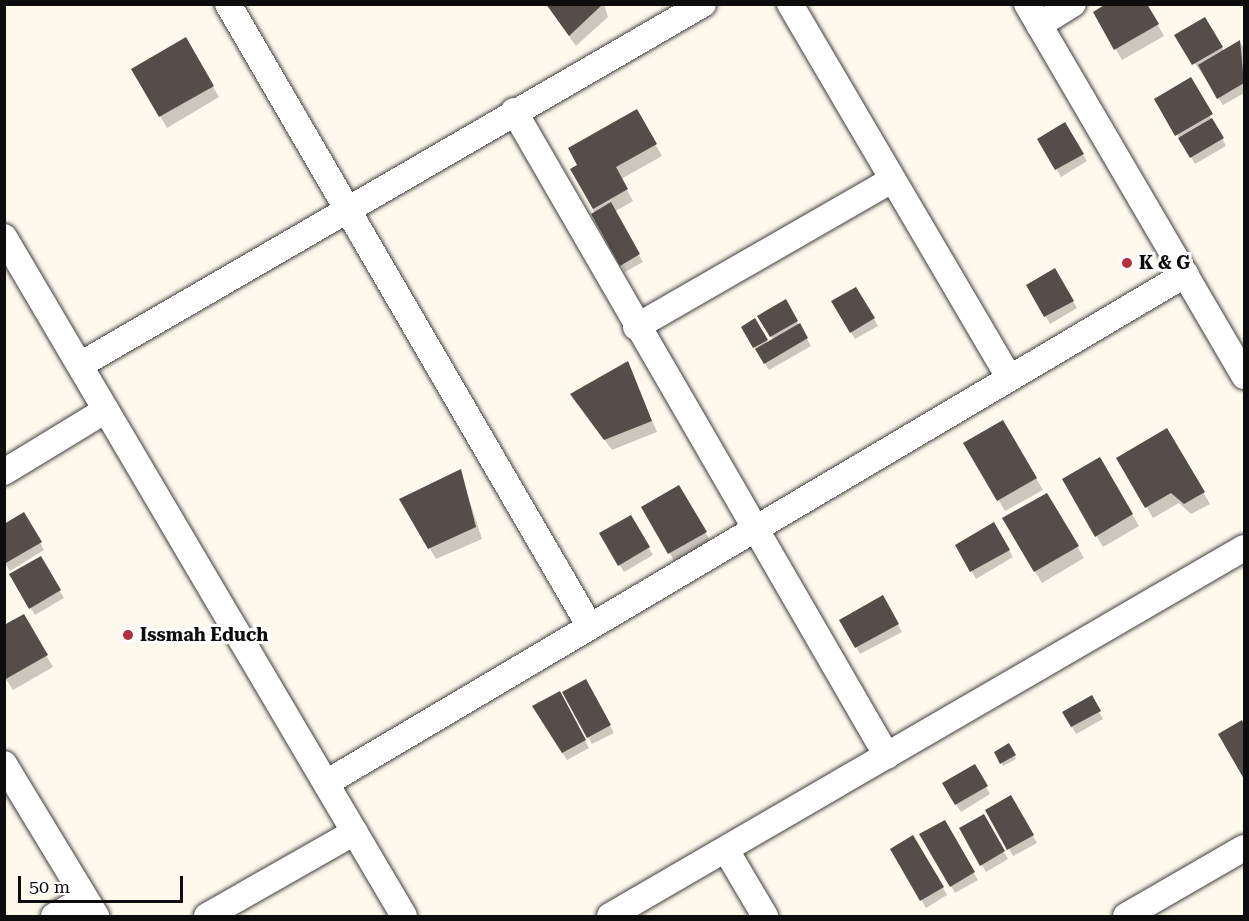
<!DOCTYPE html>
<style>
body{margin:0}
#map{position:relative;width:1249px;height:921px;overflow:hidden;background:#fef9ed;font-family:"Roboto Serif",serif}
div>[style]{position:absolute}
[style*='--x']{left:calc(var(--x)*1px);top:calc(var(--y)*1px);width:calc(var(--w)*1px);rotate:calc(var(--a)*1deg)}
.shadow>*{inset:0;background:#0003}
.building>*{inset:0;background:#554d4a}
.roads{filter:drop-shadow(0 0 2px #404040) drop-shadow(0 0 2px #404040)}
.minor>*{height:26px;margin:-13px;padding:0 13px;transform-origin:13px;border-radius:13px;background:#fff}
.dots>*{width:16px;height:16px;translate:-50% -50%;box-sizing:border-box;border:3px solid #fff;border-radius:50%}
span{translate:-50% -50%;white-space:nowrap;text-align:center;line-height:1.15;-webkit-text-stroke:6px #fff;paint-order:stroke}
.poi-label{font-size:18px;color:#0d0d0d;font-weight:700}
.left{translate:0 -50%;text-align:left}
.frame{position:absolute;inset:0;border:6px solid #0d0d0d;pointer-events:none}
.scale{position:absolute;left:18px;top:876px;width:165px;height:27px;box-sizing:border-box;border:3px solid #0d0d0d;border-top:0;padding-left:8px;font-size:18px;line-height:21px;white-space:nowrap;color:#0d0d0d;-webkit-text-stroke:4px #fff;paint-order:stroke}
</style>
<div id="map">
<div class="shadow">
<div style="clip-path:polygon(546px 4px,604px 4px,608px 17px,576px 46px)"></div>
<div style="clip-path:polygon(1146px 4px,1164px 36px,1122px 60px,1095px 13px)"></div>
<div style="clip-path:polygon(1205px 19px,1224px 51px,1240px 42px,1244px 49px,1244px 93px,1223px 105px,1176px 35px)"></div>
<div style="clip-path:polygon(185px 39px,219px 97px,167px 128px,133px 70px)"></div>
<div style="clip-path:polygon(1190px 79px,1226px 146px,1195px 164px,1156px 99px)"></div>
<div style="clip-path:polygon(636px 111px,662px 156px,621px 179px,633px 201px,614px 212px,643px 262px,625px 272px,573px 170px)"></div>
<div style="clip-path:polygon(1065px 124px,1087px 161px,1061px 177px,1039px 139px)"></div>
<div style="clip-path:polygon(1055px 270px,1077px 308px,1050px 324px,1028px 285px)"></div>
<div style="clip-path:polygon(856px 289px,878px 326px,855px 339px,833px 302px)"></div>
<div style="clip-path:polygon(785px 301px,811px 346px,769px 370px,743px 328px,755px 320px,768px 343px,773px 340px,759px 316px)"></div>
<div style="clip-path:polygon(627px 363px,657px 432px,612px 450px,572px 395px)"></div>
<div style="clip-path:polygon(1003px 422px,1043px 490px,1005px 511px,965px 443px)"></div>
<div style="clip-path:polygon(1166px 430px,1210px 504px,1191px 514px,1179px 503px,1153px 518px,1118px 458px)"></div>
<div style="clip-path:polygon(1099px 459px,1139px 526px,1103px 547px,1064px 480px)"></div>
<div style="clip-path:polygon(460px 471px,482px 539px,436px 559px,401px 500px)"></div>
<div style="clip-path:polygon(679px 487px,712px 544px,676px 564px,643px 508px)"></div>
<div style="clip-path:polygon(1047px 495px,1084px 558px,1042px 583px,1004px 519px)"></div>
<div style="clip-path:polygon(24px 514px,44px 550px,10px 571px,4px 562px)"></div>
<div style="clip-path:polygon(630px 517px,653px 555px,624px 572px,601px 534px)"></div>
<div style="clip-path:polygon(993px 524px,1013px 557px,976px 579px,957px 546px)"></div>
<div style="clip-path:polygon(40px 558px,64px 598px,35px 615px,11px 575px)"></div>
<div style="clip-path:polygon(883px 597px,902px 632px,860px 654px,841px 620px)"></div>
<div style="clip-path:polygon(23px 616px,53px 667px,13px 690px,4px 676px)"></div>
<div style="clip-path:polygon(586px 681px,614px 733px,592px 744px,564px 693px)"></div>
<div style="clip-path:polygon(559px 693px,589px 748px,567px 760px,534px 707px)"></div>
<div style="clip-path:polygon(1091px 697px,1103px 719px,1076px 734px,1064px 713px)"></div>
<div style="clip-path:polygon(1241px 722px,1244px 727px,1244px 776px,1220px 734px)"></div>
<div style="clip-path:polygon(1009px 745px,1016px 759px,1003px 766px,996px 752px)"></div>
<div style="clip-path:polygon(974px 767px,990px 794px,961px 812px,944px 784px)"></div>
<div style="clip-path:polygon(1010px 797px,1037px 843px,1013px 856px,987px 811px)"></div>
<div style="clip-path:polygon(983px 816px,1008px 859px,986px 872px,961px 829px)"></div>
<div style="clip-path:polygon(944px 822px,978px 880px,955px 893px,921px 835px)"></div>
<div style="clip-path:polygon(913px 837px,947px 895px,926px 908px,892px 850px)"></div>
</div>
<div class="building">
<div style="clip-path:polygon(546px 4px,603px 4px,569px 36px)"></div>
<div style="clip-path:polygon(1106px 4px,1147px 4px,1159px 24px,1114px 50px,1093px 12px)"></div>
<div style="clip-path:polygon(1205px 17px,1223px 47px,1192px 65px,1174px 35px)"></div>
<div style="clip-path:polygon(186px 37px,214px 86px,159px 117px,131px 69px)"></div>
<div style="clip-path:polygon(1240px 40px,1244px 83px,1217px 99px,1198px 65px)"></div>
<div style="clip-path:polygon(1191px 77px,1213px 114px,1175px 136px,1154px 99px)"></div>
<div style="clip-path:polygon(637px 109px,657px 144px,616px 167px,628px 189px,593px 209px,570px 169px,577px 165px,568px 148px)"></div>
<div style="clip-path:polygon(1212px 118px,1224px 138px,1190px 158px,1178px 138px)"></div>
<div style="clip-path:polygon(1065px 122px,1084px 154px,1055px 170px,1037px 139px)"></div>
<div style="clip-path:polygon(611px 202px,640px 254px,620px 266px,591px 214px)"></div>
<div style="clip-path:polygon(1055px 268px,1074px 301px,1044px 317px,1026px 285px)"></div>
<div style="clip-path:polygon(856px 287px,875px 318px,850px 333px,831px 301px)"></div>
<div style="clip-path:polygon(786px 299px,798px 321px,770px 337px,757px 316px)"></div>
<div style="clip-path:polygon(755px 318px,768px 340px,753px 348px,741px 327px)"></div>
<div style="clip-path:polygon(800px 323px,808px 338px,764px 364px,755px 349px)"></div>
<div style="clip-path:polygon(628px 361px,652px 421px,604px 440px,570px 394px)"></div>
<div style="clip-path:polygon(1003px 420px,1037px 478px,997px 501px,963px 443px)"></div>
<div style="clip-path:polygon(1167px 428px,1205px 492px,1184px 504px,1171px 493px,1145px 508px,1116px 458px)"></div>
<div style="clip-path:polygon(1100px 457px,1133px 514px,1095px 537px,1062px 479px)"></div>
<div style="clip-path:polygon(461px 469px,476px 527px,428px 549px,399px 499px)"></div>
<div style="clip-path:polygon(679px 485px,707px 532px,668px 554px,641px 507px)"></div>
<div style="clip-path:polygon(1047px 493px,1079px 546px,1034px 572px,1002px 518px)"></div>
<div style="clip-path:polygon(24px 512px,42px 542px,4px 564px,4px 524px)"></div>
<div style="clip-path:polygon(631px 515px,650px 547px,618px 566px,599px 533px)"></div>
<div style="clip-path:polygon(994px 522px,1010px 550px,970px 572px,955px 545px)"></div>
<div style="clip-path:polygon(41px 556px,61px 590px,29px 609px,9px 574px)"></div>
<div style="clip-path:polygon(883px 595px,899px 624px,855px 648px,839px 620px)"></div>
<div style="clip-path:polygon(24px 614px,48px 655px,4px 680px,4px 625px)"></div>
<div style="clip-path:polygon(586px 679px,611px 725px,587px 738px,562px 692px)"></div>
<div style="clip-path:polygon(560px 691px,586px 740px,562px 753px,532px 706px)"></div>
<div style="clip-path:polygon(1092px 695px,1101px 711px,1071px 727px,1062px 712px)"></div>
<div style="clip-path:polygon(1242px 720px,1244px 724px,1244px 779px,1218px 734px)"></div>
<div style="clip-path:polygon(1009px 743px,1016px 755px,1000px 764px,994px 752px)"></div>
<div style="clip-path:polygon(975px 764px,988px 786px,955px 805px,942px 783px)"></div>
<div style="clip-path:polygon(1011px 795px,1034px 835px,1007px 850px,985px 810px)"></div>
<div style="clip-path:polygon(984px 814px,1005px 851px,980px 866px,959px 828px)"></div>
<div style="clip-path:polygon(945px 820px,975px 872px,950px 887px,919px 834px)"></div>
<div style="clip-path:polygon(913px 835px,944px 887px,920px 901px,890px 849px)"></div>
</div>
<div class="roads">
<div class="minor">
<div style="--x:228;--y:4;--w:718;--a:59.83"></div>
<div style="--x:790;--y:4;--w:431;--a:59.6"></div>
<div style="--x:1027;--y:4;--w:431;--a:59.7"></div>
<div style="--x:1039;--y:25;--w:40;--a:-32"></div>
<div style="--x:514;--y:111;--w:745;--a:59.96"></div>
<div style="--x:4;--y:237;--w:788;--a:59.5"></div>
<div style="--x:636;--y:327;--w:295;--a:-29.9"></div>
<div style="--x:80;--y:365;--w:720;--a:-30.09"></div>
<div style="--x:4;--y:472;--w:119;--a:-31.3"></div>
<div style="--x:4;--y:764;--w:178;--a:58.8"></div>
<div style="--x:326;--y:783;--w:999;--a:-30.62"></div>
<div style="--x:726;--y:850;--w:77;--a:59.4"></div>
<div style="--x:54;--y:916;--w:35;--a:-29"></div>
<div style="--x:207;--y:916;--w:170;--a:-29.6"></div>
<div style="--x:610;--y:916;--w:733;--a:-30.13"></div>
<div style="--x:1126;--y:916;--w:136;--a:-30"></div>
</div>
</div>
<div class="dots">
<div style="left:1127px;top:263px;background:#b32e3e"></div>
<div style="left:128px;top:635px;background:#b32e3e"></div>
</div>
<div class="poi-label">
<span class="left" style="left:1139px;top:263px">K &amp; G</span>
<span class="left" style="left:140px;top:635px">Issmah Educh</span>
</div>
<div class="frame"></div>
<div class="scale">50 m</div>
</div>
